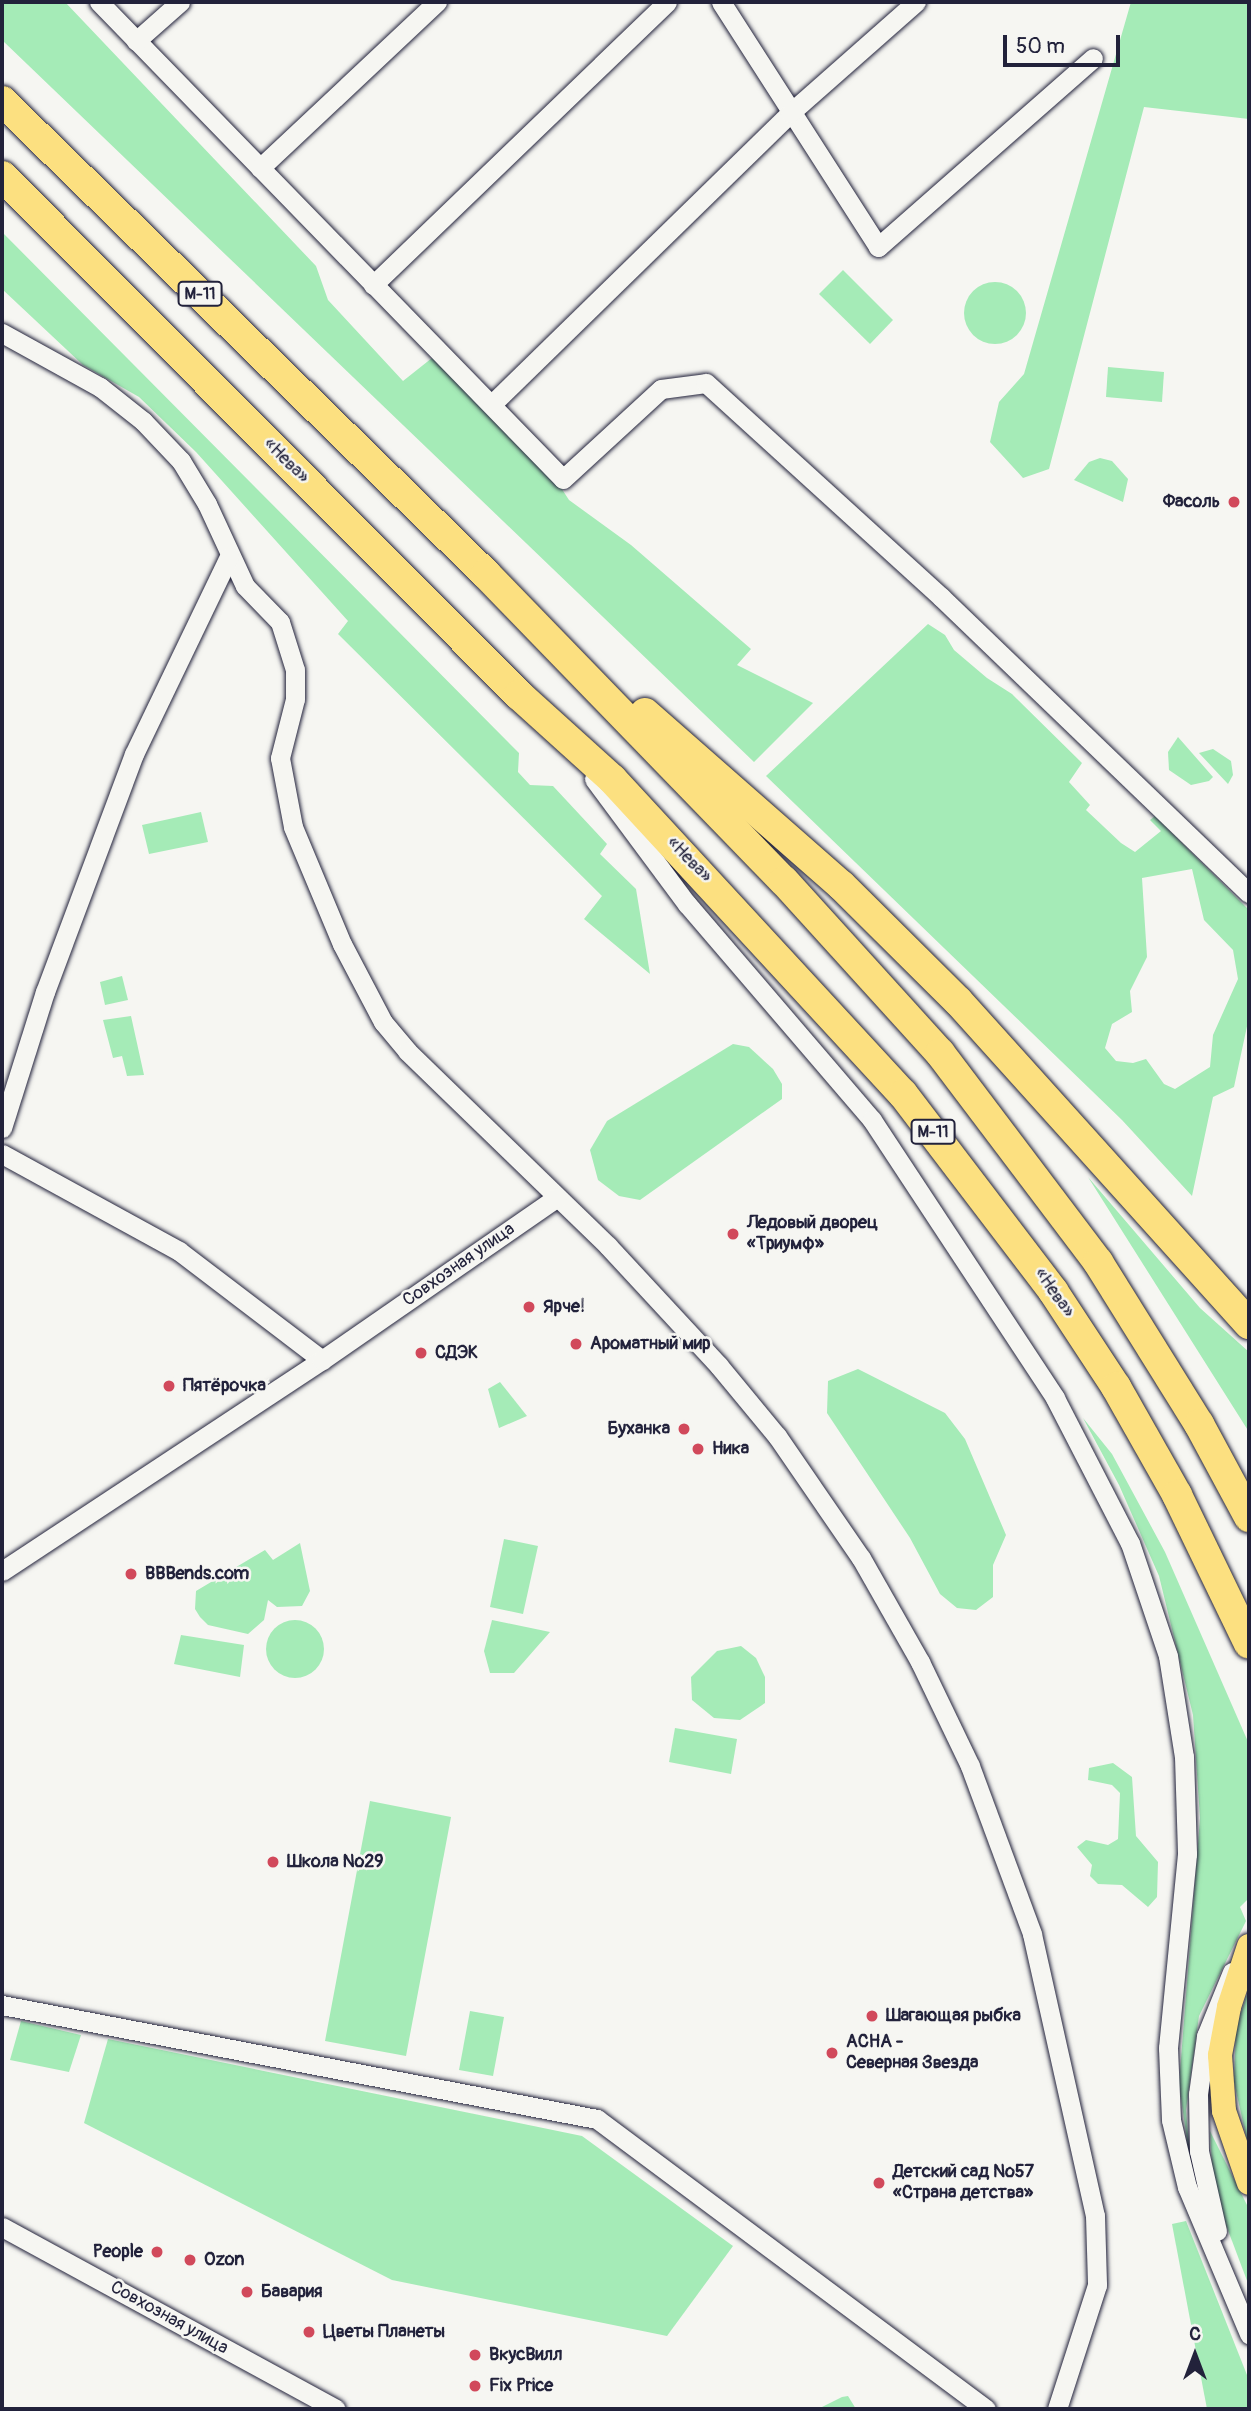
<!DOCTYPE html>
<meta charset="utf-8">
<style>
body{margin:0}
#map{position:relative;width:1251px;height:2411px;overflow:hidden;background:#f6f6f2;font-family:Pangolin,sans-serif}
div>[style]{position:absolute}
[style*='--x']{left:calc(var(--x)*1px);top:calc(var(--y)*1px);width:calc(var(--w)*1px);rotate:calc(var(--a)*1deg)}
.green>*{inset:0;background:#a5ebb7}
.round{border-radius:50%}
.roads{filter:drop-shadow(0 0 2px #22223b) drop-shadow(0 0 2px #22223b)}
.minor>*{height:19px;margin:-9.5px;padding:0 9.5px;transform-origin:9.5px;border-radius:9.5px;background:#f6f6f2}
.major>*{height:24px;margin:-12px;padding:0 12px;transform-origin:12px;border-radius:12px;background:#fce080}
.highway>*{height:30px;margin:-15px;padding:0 15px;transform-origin:15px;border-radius:15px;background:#fce080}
.dots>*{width:19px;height:19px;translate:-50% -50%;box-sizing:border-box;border:4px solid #f6f6f2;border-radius:50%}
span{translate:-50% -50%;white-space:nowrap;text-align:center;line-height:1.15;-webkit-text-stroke:5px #f6f6f2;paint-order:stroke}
.shield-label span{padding:2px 5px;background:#f6f6f2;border:2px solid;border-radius:5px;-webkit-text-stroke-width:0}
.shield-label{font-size:16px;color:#22223b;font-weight:700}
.street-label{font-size:18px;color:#22223b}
.poi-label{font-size:18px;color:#22223b;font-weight:700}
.right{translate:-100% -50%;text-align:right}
.left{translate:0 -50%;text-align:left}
.frame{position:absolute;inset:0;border:4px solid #22223b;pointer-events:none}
.north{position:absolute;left:1160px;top:2320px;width:70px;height:70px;-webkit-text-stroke:5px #f6f6f2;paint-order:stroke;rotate:0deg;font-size:19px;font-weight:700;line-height:28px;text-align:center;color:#22223b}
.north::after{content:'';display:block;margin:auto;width:24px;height:32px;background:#22223b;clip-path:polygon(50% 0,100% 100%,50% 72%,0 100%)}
.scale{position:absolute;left:1003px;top:35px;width:117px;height:32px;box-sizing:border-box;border:4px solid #22223b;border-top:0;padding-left:9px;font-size:21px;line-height:24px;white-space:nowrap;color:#22223b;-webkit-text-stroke:5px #f6f6f2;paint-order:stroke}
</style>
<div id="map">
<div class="green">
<div style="clip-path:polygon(2px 2px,65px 2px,316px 266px,328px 300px,403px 381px,432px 358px,556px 480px,569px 500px,631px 545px,751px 649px,737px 665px,813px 703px,754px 762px,2px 40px)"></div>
<div style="clip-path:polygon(1131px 2px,1249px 2px,1249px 119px,1144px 107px,1049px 469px,1023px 478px,990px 442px,999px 402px,1024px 374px)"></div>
<div style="clip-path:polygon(2px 232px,519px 753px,518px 772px,530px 785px,553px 786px,607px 844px,600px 854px,636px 889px,650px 974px,584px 919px,602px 896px,338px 634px,348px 621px,196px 452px,139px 397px,83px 365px,2px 289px)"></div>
<div style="clip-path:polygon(843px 270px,893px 320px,870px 344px,819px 294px)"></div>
<div class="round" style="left:964px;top:282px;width:62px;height:62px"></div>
<div style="clip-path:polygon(1108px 367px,1164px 372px,1162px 402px,1106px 397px)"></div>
<div style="clip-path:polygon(1100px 458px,1112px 461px,1128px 479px,1123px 502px,1074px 480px,1089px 462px)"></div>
<div style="clip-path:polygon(evenodd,928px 624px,945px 635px,954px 650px,987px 678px,1012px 694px,1082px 763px,1069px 782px,1090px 805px,1086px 810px,1121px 843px,1135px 852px,1161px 831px,1150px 820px,1155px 816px,1249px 910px,1249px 1017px,1234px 1087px,1213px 1097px,1192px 1196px,1122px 1120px,766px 776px,928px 624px,1192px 869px,1204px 920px,1233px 950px,1238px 979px,1213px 1035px,1210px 1067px,1175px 1089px,1164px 1084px,1146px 1059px,1133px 1063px,1116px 1061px,1105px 1048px,1112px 1024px,1132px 1012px,1130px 991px,1147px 957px,1142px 878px,1192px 869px)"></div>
<div style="clip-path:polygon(1178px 737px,1213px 777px,1209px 781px,1191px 785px,1169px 770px,1168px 752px)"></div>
<div style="clip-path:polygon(1213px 749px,1231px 761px,1233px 775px,1228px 784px,1199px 753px)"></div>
<div style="clip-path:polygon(201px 812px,208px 842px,149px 854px,142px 825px)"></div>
<div style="clip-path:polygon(122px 976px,128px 1000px,105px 1005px,100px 982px)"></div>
<div style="clip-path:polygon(131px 1016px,144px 1075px,127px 1076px,122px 1056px,113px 1058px,103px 1020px)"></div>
<div style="clip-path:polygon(733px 1044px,749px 1047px,773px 1069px,782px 1084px,782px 1099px,640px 1200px,619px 1196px,598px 1180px,590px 1150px,607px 1121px)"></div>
<div style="clip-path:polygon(1088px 1177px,1200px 1308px,1249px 1352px,1249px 1432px)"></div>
<div style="clip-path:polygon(858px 1369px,945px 1413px,965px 1439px,1006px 1535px,993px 1565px,993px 1597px,976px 1610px,957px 1608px,940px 1594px,910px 1538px,827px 1413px,828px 1381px)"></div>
<div style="clip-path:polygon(500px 1382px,527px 1416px,499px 1428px,488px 1389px)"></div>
<div style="clip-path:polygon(1083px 1418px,1112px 1454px,1165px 1552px,1249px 1744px,1249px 1898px,1240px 1907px,1246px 1921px,1199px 2016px,1186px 2110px,1191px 2168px,1179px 2084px,1200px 1818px,1193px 1715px,1159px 1576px,1119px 1485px)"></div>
<div style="clip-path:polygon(504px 1539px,538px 1546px,523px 1614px,490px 1607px)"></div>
<div style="clip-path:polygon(300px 1543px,310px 1591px,302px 1606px,277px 1607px,268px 1600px,264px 1620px,248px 1634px,208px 1625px,200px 1617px,195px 1609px,196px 1591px,265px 1550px,273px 1560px)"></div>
<div class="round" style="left:266px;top:1620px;width:58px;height:58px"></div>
<div style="clip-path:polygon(492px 1620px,550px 1632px,514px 1673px,490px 1673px,484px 1651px)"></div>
<div style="clip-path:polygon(181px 1635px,244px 1645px,240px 1677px,174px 1664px)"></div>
<div style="clip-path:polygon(741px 1646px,756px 1658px,765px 1677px,765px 1703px,740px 1720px,714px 1718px,692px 1700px,691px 1677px,717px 1651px)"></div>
<div style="clip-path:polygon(675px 1728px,737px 1739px,731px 1774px,669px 1762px)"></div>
<div style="clip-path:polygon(1113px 1763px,1132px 1777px,1136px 1836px,1158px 1862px,1157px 1897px,1148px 1907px,1122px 1885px,1098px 1884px,1090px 1876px,1092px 1865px,1077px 1847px,1086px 1840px,1108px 1845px,1118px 1839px,1120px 1793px,1112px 1785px,1088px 1780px,1089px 1768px)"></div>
<div style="clip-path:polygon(370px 1801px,451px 1817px,406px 2056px,325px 2041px)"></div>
<div style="clip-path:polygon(1249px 1988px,1249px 2149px,1234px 2082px,1236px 2028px)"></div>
<div style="clip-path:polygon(470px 2011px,504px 2017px,493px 2076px,459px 2070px)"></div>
<div style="clip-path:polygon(21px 2021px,81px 2035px,69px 2072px,10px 2060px)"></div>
<div style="clip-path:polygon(108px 2039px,582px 2136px,733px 2246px,667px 2336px,392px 2280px,84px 2123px)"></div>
<div style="clip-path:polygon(1210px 2131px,1249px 2209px,1249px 2286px,1226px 2225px,1212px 2167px)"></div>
<div style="clip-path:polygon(1186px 2221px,1249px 2380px,1249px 2409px,1207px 2409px,1172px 2224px)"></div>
<div style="clip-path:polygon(848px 2396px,856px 2409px,818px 2409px,842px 2397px)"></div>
</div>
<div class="roads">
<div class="minor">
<div style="--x:99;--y:2;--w:665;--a:45.79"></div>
<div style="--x:563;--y:479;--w:133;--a:-42.6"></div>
<div style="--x:661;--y:389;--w:45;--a:-7.6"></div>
<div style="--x:706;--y:383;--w:318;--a:42.3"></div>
<div style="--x:941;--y:597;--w:427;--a:43.9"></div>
<div style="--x:721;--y:2;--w:291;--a:57.3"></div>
<div style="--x:878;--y:247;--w:286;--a:-41.3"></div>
<div style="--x:136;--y:41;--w:59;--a:-41.6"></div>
<div style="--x:260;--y:168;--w:243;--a:-43.2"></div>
<div style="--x:373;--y:285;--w:408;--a:-43.9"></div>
<div style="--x:2;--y:333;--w:112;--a:28.9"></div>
<div style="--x:100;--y:387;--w:55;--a:38.3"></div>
<div style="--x:143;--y:421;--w:55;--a:46.5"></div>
<div style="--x:181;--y:461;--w:50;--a:58.8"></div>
<div style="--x:207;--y:504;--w:90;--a:65.1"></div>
<div style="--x:245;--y:586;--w:50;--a:45.8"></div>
<div style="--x:280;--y:622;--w:50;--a:72.6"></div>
<div style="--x:295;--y:670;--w:29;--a:90"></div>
<div style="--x:295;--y:699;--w:61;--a:104.3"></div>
<div style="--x:280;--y:758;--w:70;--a:79.3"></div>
<div style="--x:293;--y:827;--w:127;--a:67.3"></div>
<div style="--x:342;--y:944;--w:88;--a:62.3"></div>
<div style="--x:383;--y:1022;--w:38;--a:50"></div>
<div style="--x:407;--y:1051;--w:280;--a:44.1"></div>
<div style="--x:608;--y:1246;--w:163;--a:47.2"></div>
<div style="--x:719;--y:1366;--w:91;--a:50.4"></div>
<div style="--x:777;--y:1436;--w:148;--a:55.5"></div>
<div style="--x:861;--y:1558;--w:120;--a:60.4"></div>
<div style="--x:920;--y:1662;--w:115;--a:64.3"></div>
<div style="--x:970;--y:1766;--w:179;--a:69.7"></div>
<div style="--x:1032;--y:1934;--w:289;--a:77.4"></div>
<div style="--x:1095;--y:2216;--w:69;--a:88.3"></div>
<div style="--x:1097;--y:2285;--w:130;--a:107.9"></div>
<div style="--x:492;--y:404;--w:417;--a:-44.3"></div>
<div style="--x:790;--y:113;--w:168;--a:-41.4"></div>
<div style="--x:594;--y:779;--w:156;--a:53.4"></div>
<div style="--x:687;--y:904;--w:284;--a:49.4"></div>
<div style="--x:872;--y:1120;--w:333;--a:56.6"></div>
<div style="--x:1055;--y:1398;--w:163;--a:62.7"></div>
<div style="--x:1130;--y:1543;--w:119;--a:71.4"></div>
<div style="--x:1168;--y:1656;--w:102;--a:81"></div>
<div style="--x:1184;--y:1757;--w:97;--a:88.2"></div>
<div style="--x:1187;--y:1854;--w:195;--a:95.6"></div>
<div style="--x:1168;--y:2048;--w:72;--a:87.6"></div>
<div style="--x:1171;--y:2120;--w:69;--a:76.6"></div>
<div style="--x:1187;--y:2187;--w:160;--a:67.1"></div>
<div style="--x:2;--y:1128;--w:143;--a:-72.5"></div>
<div style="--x:45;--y:992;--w:254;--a:-69.5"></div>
<div style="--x:134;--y:754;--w:219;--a:-64.3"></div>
<div style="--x:2;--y:1154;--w:202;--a:28.7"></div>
<div style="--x:179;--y:1251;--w:180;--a:37.3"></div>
<div style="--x:2;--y:1571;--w:383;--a:-33.4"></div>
<div style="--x:322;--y:1360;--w:285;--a:-34.7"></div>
<div style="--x:2;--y:2005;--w:606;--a:10.85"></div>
<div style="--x:597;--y:2119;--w:485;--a:36.7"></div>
<div style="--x:2;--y:2227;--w:380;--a:28.6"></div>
<div style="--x:1217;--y:2231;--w:82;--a:-102.7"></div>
<div style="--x:1199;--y:2151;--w:57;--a:-91"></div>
<div style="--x:1198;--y:2094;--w:59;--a:-82.1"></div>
<div style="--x:1206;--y:2036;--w:69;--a:-67.9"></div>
</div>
<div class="major">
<div style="--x:1249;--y:1946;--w:64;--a:108.2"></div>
<div style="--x:1229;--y:2007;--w:49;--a:100.6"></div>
<div style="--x:1220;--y:2055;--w:56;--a:85.9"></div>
<div style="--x:1224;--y:2111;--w:76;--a:70.9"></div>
</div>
<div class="highway">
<div style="--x:2;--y:101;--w:677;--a:44.34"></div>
<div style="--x:486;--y:574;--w:428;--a:45.9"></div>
<div style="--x:784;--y:881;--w:232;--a:47.8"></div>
<div style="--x:940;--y:1053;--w:262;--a:52.9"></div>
<div style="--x:1098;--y:1262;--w:191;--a:58.1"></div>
<div style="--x:1199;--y:1424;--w:106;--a:61.7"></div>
<div style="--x:2;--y:176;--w:733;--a:45.11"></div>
<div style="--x:519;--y:695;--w:125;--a:42.1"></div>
<div style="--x:612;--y:779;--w:429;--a:47.3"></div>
<div style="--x:903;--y:1094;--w:248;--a:52.7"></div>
<div style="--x:1053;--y:1291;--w:115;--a:56.7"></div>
<div style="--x:1116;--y:1387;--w:124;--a:60.5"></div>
<div style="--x:1177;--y:1495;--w:165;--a:64.2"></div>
<div style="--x:645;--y:713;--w:261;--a:41.3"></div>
<div style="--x:841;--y:885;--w:165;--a:44.8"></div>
<div style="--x:958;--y:1001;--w:435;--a:48"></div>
</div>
</div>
<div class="dots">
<div style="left:1234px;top:502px;background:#d1495b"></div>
<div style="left:733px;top:1234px;background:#d1495b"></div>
<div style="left:529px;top:1307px;background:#d1495b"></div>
<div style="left:576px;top:1344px;background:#d1495b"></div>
<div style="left:421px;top:1353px;background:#d1495b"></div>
<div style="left:169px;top:1386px;background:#d1495b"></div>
<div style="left:684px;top:1429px;background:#d1495b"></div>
<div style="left:698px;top:1449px;background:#d1495b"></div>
<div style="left:131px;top:1574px;background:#d1495b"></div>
<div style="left:273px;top:1862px;background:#d1495b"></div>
<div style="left:872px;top:2016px;background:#d1495b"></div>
<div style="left:832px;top:2053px;background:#d1495b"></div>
<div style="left:879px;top:2183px;background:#d1495b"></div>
<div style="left:157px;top:2252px;background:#d1495b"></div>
<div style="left:190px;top:2260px;background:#d1495b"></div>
<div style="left:247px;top:2292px;background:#d1495b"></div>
<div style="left:309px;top:2332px;background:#d1495b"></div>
<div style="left:475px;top:2355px;background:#d1495b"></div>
<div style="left:475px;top:2386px;background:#d1495b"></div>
</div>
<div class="shield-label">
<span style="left:200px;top:294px">М-11</span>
<span style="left:933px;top:1132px">М-11</span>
</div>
<div class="street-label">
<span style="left:286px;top:461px;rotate:45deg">«Нева»</span>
<span style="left:689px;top:860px;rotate:46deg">«Нева»</span>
<span style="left:459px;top:1265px;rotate:-35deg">Совхозная улица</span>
<span style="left:1054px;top:1293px;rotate:55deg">«Нева»</span>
<span style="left:169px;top:2318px;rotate:29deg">Совхозная улица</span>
</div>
<div class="poi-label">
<span class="right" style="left:1220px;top:502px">Фасоль</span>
<span class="left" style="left:747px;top:1234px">Ледовый дворец<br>«Триумф»</span>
<span class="left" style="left:543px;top:1307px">Ярче!</span>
<span class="left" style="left:590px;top:1344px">Ароматный мир</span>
<span class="left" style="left:435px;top:1353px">СДЭК</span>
<span class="left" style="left:183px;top:1386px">Пятёрочка</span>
<span class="right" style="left:670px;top:1429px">Буханка</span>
<span class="left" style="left:712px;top:1449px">Ника</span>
<span class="left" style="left:145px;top:1574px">BBBends.com</span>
<span class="left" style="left:287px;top:1862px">Школа №29</span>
<span class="left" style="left:886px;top:2016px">Шагающая рыбка</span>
<span class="left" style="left:846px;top:2053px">АСНА -<br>Северная Звезда</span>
<span class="left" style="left:893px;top:2183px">Детский сад №57<br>«Страна детства»</span>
<span class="right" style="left:143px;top:2252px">People</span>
<span class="left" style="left:204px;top:2260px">Ozon</span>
<span class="left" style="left:261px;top:2292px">Бавария</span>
<span class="left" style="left:323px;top:2332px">Цветы Планеты</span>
<span class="left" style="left:489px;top:2355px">ВкусВилл</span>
<span class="left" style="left:489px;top:2386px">Fix Price</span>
</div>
<div class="frame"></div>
<div class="north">С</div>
<div class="scale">50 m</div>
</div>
